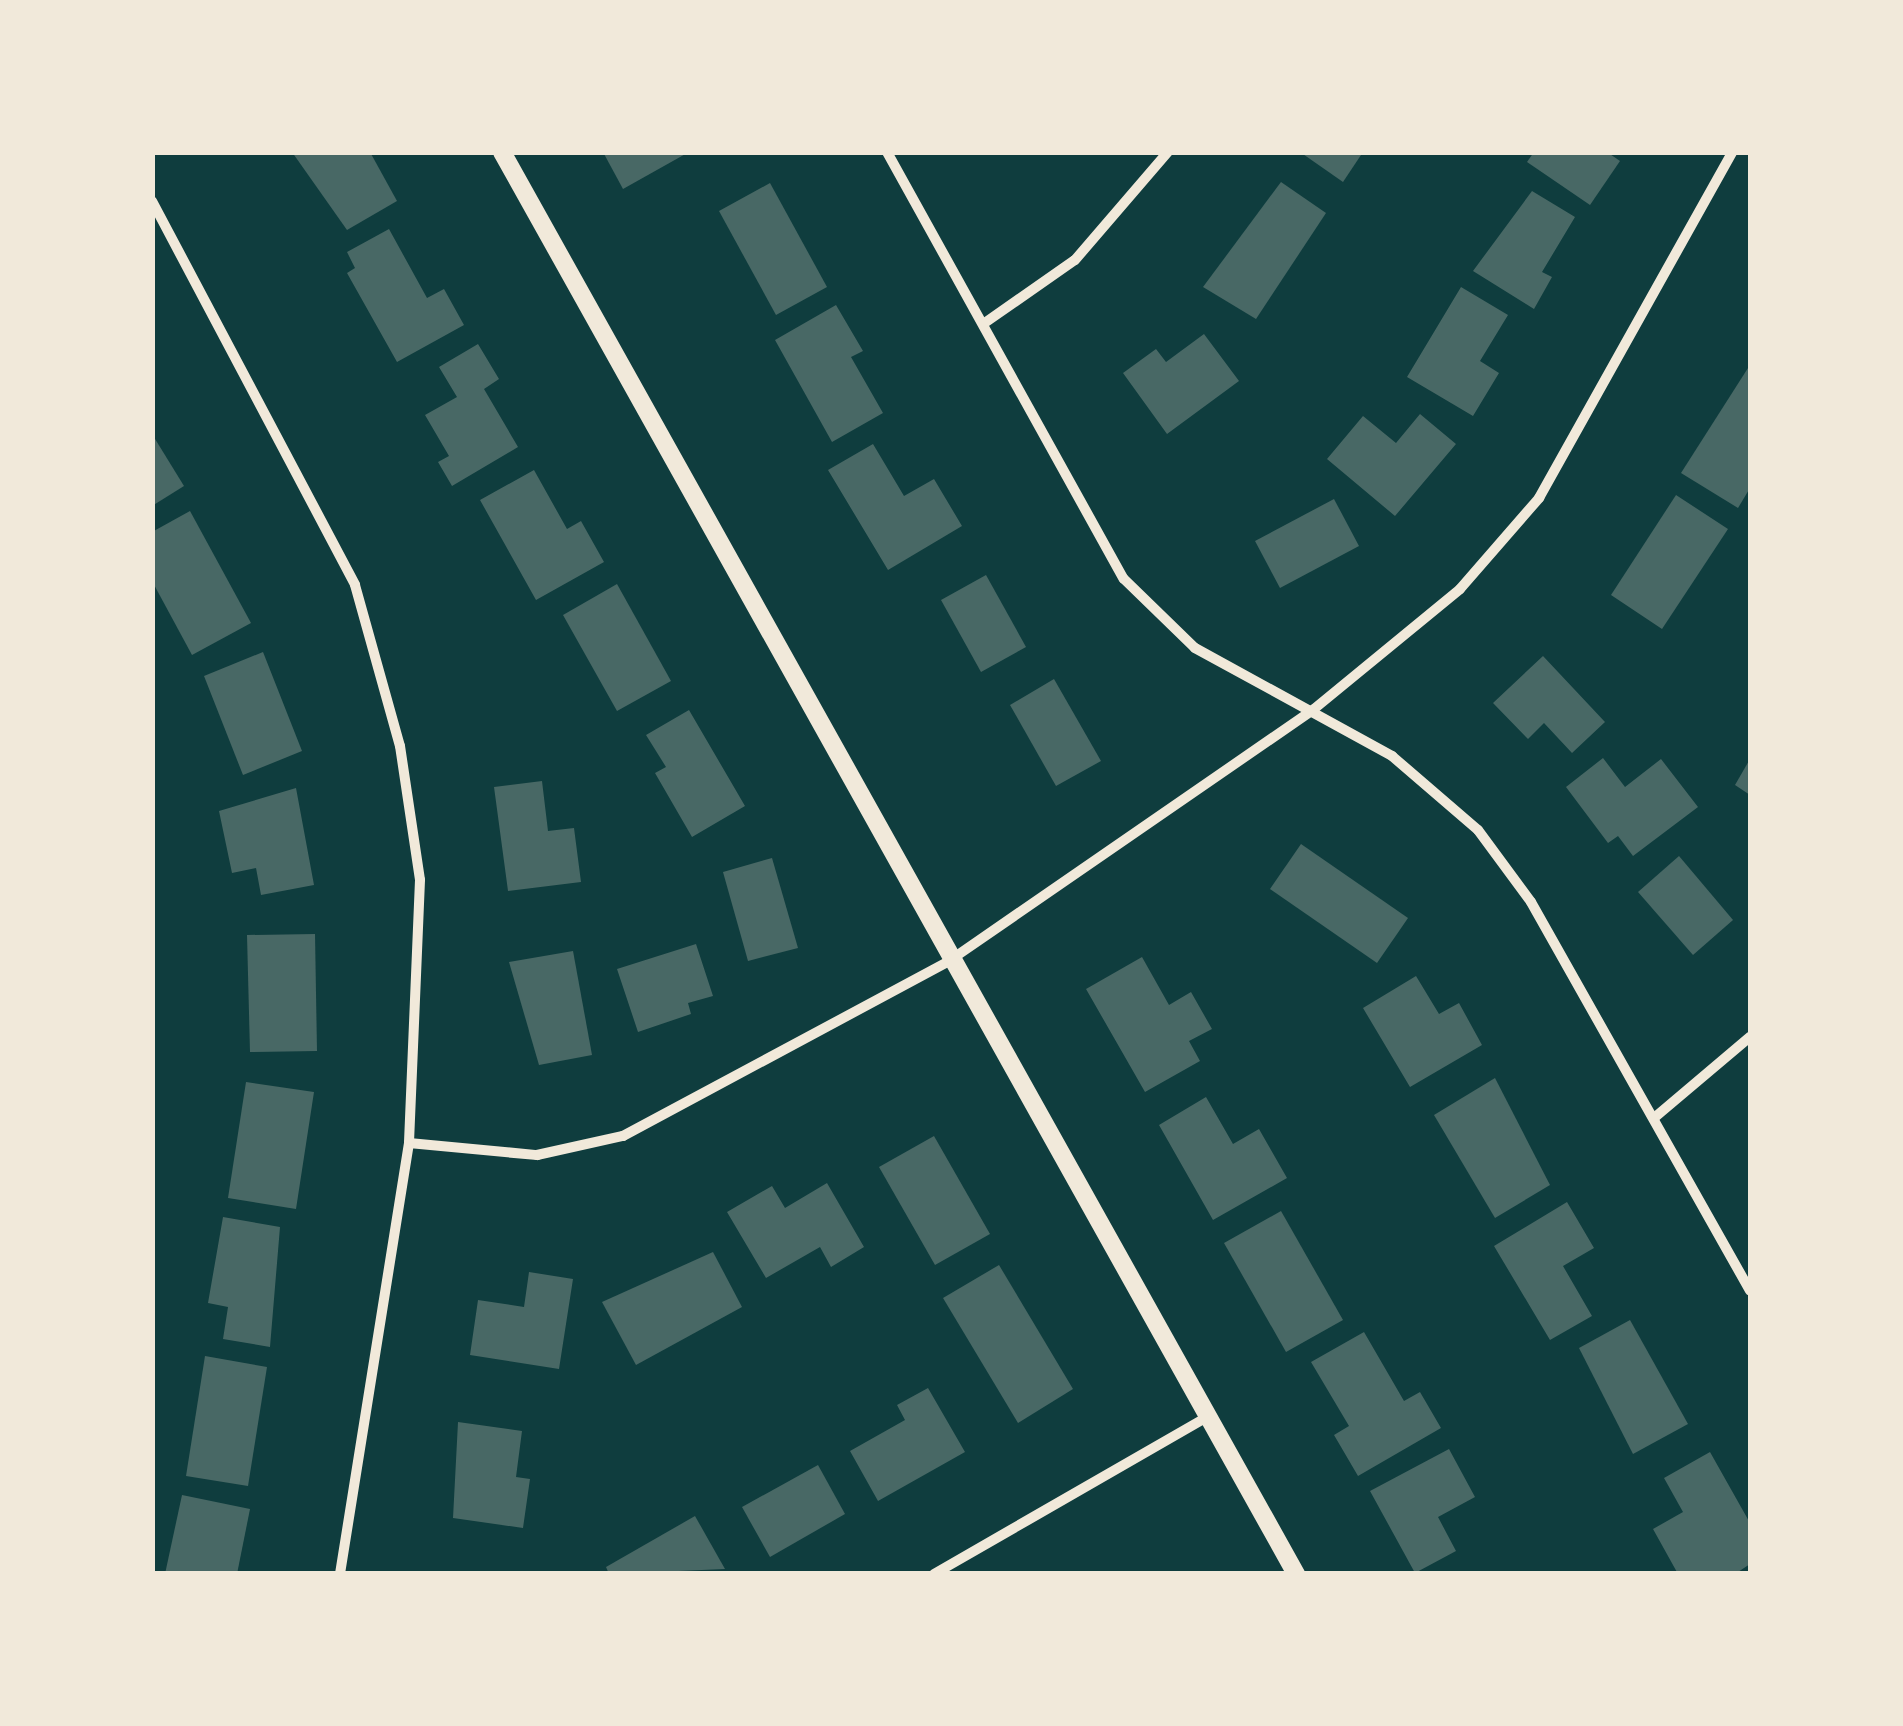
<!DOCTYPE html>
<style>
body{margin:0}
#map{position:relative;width:1903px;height:1726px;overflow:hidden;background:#0f3d3e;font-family:Commissioner,sans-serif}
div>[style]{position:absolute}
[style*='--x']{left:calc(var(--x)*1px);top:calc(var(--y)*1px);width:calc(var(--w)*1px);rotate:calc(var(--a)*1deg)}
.building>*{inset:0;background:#486865}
.minor>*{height:10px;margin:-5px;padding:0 5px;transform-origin:5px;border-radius:5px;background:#f1e9da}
.tertiary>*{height:18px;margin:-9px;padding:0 9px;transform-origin:9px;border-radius:9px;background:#f1e9da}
span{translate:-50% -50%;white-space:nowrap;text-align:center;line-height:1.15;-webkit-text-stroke:8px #f1e9da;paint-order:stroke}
.frame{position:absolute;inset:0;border:155px solid #f1e9da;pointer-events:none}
</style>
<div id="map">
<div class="building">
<div style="clip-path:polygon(292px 152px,370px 152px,397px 201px,347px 230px)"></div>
<div style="clip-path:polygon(603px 152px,689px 152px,623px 189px)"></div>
<div style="clip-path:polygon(1300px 152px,1363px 152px,1343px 182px)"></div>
<div style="clip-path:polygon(1534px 152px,1607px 152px,1620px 161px,1590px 205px,1527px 162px)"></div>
<div style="clip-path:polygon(1281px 182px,1326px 213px,1256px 319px,1203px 287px)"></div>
<div style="clip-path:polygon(770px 183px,827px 287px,776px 315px,719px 211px)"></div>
<div style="clip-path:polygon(1532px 191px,1575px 217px,1542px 272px,1552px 277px,1534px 309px,1473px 271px)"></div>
<div style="clip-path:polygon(389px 229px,427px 298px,444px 289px,464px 325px,397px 362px,347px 273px,355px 268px,347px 252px)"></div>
<div style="clip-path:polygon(1461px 287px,1508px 315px,1480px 361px,1499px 373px,1473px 416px,1407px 377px)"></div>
<div style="clip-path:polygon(836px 305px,863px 351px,851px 357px,883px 413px,832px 442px,775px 340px)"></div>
<div style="clip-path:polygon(1204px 334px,1239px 381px,1167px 434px,1123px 373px,1156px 349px,1166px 362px)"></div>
<div style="clip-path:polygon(478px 344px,499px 379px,484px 389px,518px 447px,452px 486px,438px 462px,449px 456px,425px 415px,457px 397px,439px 367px)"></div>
<div style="clip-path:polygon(1748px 368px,1750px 488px,1738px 508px,1681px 473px)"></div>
<div style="clip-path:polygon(1420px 414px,1456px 444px,1395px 516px,1327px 459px,1363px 416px,1396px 443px)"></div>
<div style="clip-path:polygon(152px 434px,184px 486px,152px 506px)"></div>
<div style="clip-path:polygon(873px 444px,904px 496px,934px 479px,962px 526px,888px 570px,828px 470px)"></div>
<div style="clip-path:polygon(534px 470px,567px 529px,581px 521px,604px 562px,536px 600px,480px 500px)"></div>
<div style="clip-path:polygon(1676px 495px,1728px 529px,1662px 629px,1611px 595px)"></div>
<div style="clip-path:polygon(1334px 499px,1359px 546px,1280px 588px,1255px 541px)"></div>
<div style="clip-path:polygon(190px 511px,251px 623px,192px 655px,152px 581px,152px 532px)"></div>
<div style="clip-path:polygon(986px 575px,1026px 647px,981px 672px,941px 600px)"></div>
<div style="clip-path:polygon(617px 584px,671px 681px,617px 711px,563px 615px)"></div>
<div style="clip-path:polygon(263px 652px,302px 751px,243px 775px,204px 676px)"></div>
<div style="clip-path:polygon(1543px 656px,1605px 722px,1572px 753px,1544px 723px,1528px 739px,1493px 703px)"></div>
<div style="clip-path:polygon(1054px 679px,1101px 761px,1056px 786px,1010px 705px)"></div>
<div style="clip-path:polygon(689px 710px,745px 806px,692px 837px,655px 773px,666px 767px,646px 735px)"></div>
<div style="clip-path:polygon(1603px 758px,1625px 787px,1661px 759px,1698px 807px,1633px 856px,1618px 836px,1608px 843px,1566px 787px)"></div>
<div style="clip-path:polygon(1750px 759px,1750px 795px,1735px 785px)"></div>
<div style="clip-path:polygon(542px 781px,548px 831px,574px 828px,581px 882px,508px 891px,494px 787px)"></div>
<div style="clip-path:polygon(296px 788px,314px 885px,261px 895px,256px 868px,232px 873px,219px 811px)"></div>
<div style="clip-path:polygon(1301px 844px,1408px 918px,1377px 963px,1270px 889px)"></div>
<div style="clip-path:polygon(1679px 856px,1733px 920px,1693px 955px,1638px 892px)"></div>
<div style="clip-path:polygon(772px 858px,798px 948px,748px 961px,723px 872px)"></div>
<div style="clip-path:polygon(315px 934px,317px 1051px,250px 1052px,247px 935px)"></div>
<div style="clip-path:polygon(696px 944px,713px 996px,688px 1003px,691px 1014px,638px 1032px,617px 969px)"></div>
<div style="clip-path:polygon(573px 951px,592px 1055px,539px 1065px,509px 962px)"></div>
<div style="clip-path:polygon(1142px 957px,1169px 1005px,1191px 992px,1212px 1029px,1189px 1041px,1200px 1061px,1145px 1092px,1086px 989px)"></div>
<div style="clip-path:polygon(1416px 976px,1439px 1014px,1459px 1003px,1482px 1045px,1410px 1087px,1363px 1008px)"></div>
<div style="clip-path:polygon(1495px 1078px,1550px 1185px,1495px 1218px,1434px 1115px)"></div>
<div style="clip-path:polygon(246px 1082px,314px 1092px,296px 1209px,228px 1198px)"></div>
<div style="clip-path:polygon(1206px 1097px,1233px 1144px,1259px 1129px,1287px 1178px,1213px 1220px,1159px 1125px)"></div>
<div style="clip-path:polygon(934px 1136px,990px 1234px,935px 1265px,879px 1167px)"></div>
<div style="clip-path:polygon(827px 1183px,864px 1247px,831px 1267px,820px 1247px,766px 1278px,727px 1212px,772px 1186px,785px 1208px)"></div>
<div style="clip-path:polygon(1567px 1202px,1594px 1248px,1563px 1266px,1592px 1316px,1550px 1340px,1494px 1246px)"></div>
<div style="clip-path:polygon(1281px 1211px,1343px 1320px,1286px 1352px,1224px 1243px)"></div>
<div style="clip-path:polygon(223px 1217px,280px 1227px,270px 1347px,223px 1339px,228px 1307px,208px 1303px)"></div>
<div style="clip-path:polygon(713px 1252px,742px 1307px,636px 1365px,602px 1302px)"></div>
<div style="clip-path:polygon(999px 1265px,1073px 1389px,1018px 1423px,943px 1298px)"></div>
<div style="clip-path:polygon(529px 1272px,573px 1279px,559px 1369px,470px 1355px,478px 1300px,524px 1307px)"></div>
<div style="clip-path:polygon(1630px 1320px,1688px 1424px,1633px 1454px,1579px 1348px)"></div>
<div style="clip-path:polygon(1364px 1332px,1404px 1401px,1420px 1392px,1441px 1428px,1358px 1476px,1334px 1435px,1349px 1426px,1311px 1362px)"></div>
<div style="clip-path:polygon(205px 1356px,267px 1367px,248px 1486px,186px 1476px)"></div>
<div style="clip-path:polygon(928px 1388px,965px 1452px,878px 1501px,850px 1451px,905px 1420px,897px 1405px)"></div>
<div style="clip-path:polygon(458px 1422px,522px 1431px,516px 1477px,530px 1479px,523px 1528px,453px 1518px)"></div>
<div style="clip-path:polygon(1449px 1449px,1475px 1497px,1438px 1517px,1456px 1551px,1415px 1573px,1370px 1491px)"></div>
<div style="clip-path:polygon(1710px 1452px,1750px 1523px,1750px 1564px,1735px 1574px,1678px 1574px,1653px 1529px,1683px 1512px,1664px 1478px)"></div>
<div style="clip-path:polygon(818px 1465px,845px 1514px,770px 1557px,742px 1507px)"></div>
<div style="clip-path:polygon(182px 1495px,250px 1509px,237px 1574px,165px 1574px)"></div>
<div style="clip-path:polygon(695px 1516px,725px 1569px,609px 1574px,606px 1567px)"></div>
</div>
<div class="minor">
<div style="--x:887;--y:152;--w:488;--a:61"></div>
<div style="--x:1124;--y:579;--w:99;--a:44.2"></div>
<div style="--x:1195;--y:648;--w:225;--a:28.7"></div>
<div style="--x:1392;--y:756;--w:113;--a:40.7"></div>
<div style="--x:1478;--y:830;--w:89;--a:53.6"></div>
<div style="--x:1531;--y:902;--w:446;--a:60.6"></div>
<div style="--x:152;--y:201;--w:434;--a:62.1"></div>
<div style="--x:355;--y:585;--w:167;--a:74.4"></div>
<div style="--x:400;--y:746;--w:135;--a:81.5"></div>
<div style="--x:420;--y:880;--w:263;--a:92.4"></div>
<div style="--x:409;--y:1143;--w:436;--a:99.1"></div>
<div style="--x:986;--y:322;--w:108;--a:-34.9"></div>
<div style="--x:1075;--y:260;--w:143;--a:-49.3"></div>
<div style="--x:1654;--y:1118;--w:126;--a:-40.2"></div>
<div style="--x:409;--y:1143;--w:129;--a:5.4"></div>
<div style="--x:537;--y:1155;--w:88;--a:-12.5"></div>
<div style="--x:623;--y:1136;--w:370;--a:-28.2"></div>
<div style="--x:949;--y:961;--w:444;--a:-34.6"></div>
<div style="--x:1314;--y:709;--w:189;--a:-39.4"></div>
<div style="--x:1460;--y:589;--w:121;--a:-49"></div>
<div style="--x:1539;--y:498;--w:396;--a:-60.8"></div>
<div style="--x:934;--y:1574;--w:315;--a:-29.9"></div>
</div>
<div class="tertiary">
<div style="--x:502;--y:152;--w:1629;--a:60.82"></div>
</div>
<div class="frame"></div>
</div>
